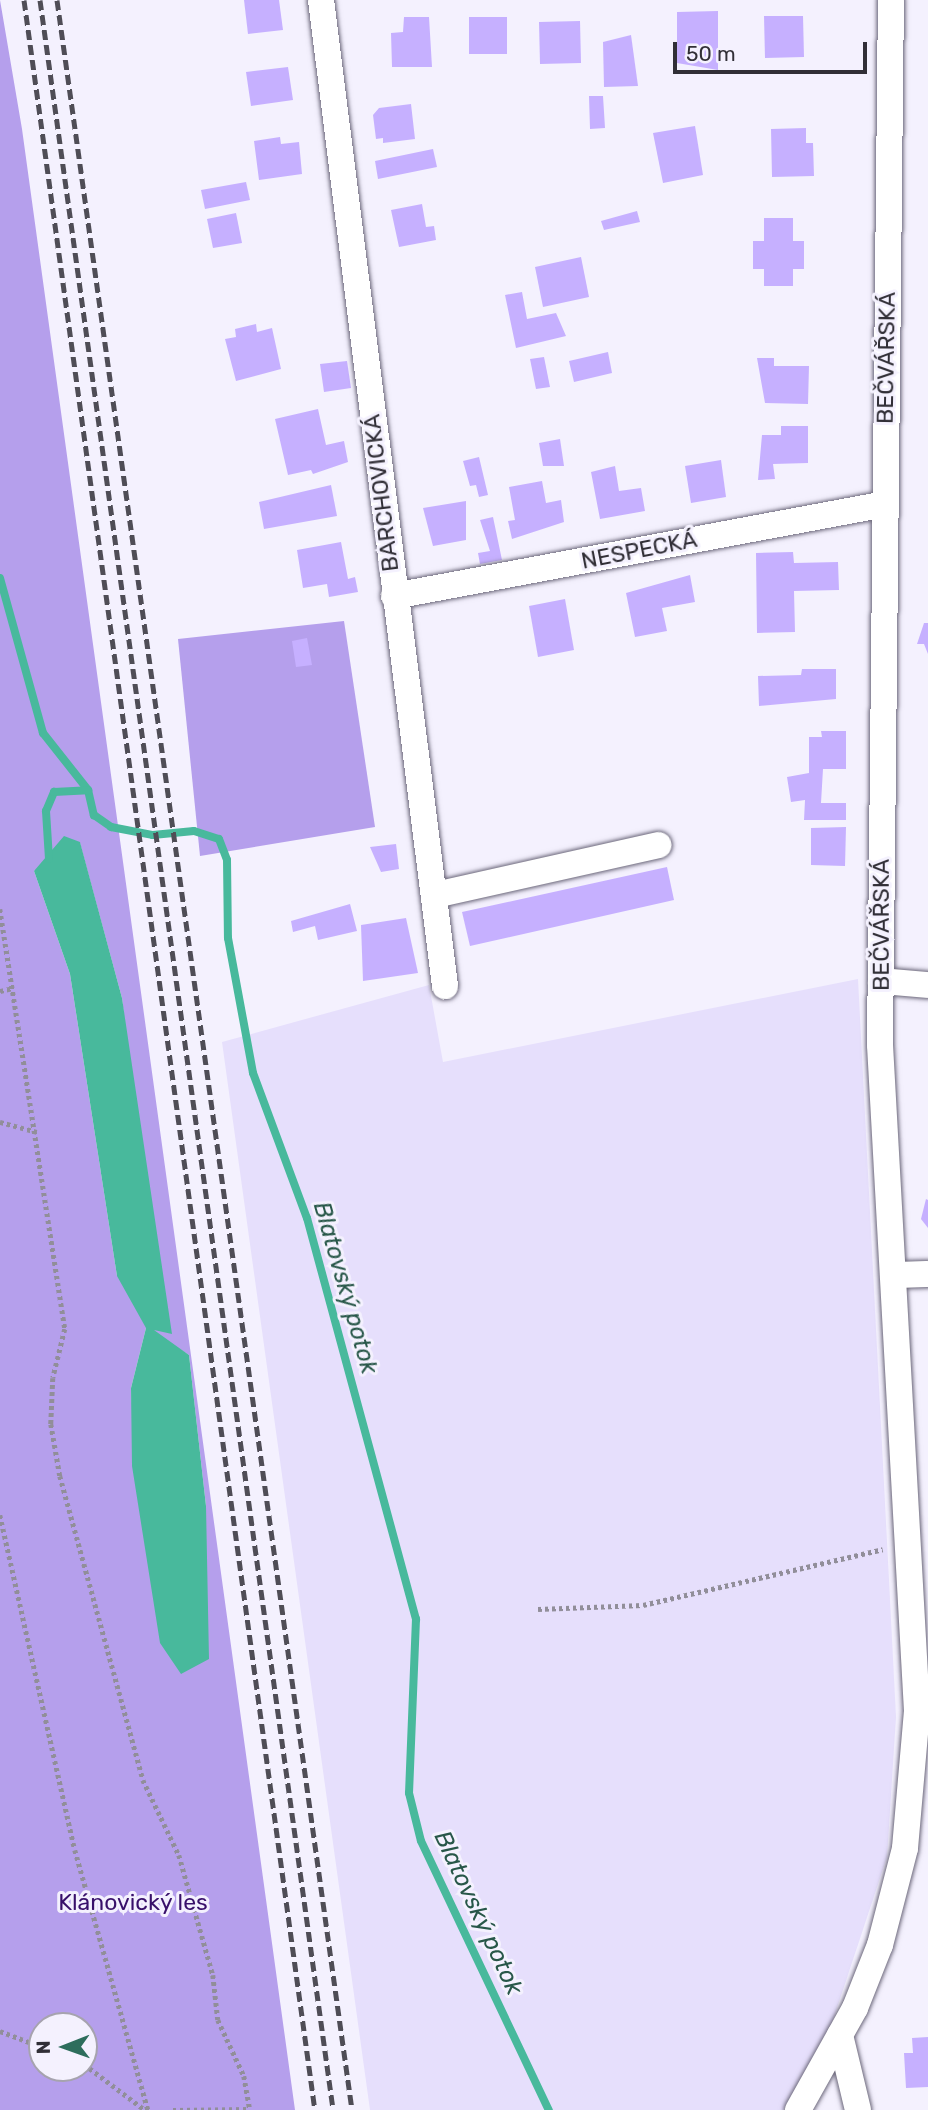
<!DOCTYPE html>
<meta charset="utf-8">
<style>
body{margin:0}
#map{position:relative;width:928px;height:2110px;overflow:hidden;background:#f4f1fe;font-family:Rubik,sans-serif}
div>[style]{position:absolute}
[style*='--x']{left:calc(var(--x)*1px);top:calc(var(--y)*1px);width:calc(var(--w)*1px);rotate:calc(var(--a)*1deg)}
.green>*{inset:0;background:#e6dffc}
.forest>*{inset:0;background:#b59fec}
.water>*{inset:0;background:#48b99c}
.stream>*{height:8px;margin:-4px;padding:0 4px;transform-origin:4px;border-radius:4px;background:#48b99c}
.building>*{inset:0;background:#c6b0ff}
.path>*{height:4.5px;margin-top:-2.25px;transform-origin:0;background:repeating-linear-gradient(90deg,#918e99 0 3.5px,transparent 0 7px)}
.roads{filter:drop-shadow(0 0 2px #6c687b) drop-shadow(0 0 2px #6c687b)}
.minor>*{height:26px;margin:-13px;padding:0 13px;transform-origin:13px;border-radius:13px;background:#fff}
.rail>*{height:5px;margin-top:-2.5px;transform-origin:0;background:repeating-linear-gradient(90deg,#4f4d56 0 10px,transparent 0 15px)}
span{translate:-50% -50%;white-space:nowrap;text-align:center;line-height:1.15;-webkit-text-stroke:6px #f4f1fe;paint-order:stroke}
.street-label{font-size:23px;color:#312f37}
.park-label{font-size:23px;color:#38106a}
.water-label{font-size:24px;color:#285749;font-style:italic}
.north{position:absolute;left:28px;top:2012px;width:70px;height:70px;box-sizing:border-box;background:#f4f1fe;border:2px solid #a6a3ae;border-radius:50%;rotate:269deg;font-size:19px;font-weight:700;line-height:28px;text-align:center;color:#312f37}
.north::after{content:'';display:block;margin:auto;width:24px;height:32px;background:#2d6d5c;clip-path:polygon(50% 0,100% 100%,50% 72%,0 100%)}
.scale{position:absolute;left:673px;top:42px;width:194px;height:32px;box-sizing:border-box;border:4px solid #312f37;border-top:0;padding-left:9px;font-size:21px;line-height:24px;white-space:nowrap;color:#312f37;-webkit-text-stroke:5px #f4f1fe;paint-order:stroke}
</style>
<div id="map">
<div class="green">
<div style="clip-path:polygon(858px 979px,896px 1717px,887px 1857px,829px 2032px,783px 2110px,370px 2110px,222px 1042px,429px 985px,443px 1062px)"></div>
</div>
<div class="forest">
<div style="clip-path:polygon(evenodd,0 0,22px 129px,295px 2110px,0 2110px,0 0,80px 843px,122px 998px,129px 1061px,117px 1276px,70px 974px,34px 871px,80px 843px,0 0,146px 1328px,189px 1355px,206px 1506px,138px 1499px,131px 1388px,146px 1328px,0 0,42px 2026px,84px 2026px,84px 2068px,42px 2068px,42px 2026px)"></div>
<div style="clip-path:polygon(344px 621px,375px 827px,200px 856px,178px 639px)"></div>
</div>
<div class="water">
<div style="clip-path:polygon(64px 836px,80px 842px,122px 998px,172px 1334px,154px 1330px,189px 1355px,206px 1506px,209px 1659px,181px 1674px,160px 1643px,132px 1466px,131px 1388px,146px 1328px,117px 1276px,70px 974px,34px 871px)"></div>
</div>
<div class="stream">
<div style="--x:0;--y:578;--w:161;--a:74.5"></div>
<div style="--x:43;--y:733;--w:73;--a:51.7"></div>
<div style="--x:88;--y:790;--w:26;--a:77"></div>
<div style="--x:94;--y:815;--w:21;--a:35"></div>
<div style="--x:111;--y:827;--w:43;--a:10.8"></div>
<div style="--x:153;--y:835;--w:41;--a:-5.6"></div>
<div style="--x:194;--y:831;--w:26;--a:18"></div>
<div style="--x:219;--y:839;--w:22;--a:69"></div>
<div style="--x:227;--y:860;--w:78;--a:89.3"></div>
<div style="--x:228;--y:938;--w:137;--a:79.5"></div>
<div style="--x:253;--y:1073;--w:155;--a:69.6"></div>
<div style="--x:307;--y:1218;--w:416;--a:74.8"></div>
<div style="--x:416;--y:1619;--w:174;--a:92.3"></div>
<div style="--x:409;--y:1793;--w:49;--a:76"></div>
<div style="--x:421;--y:1841;--w:298;--a:64.6"></div>
<div style="--x:49;--y:859;--w:48;--a:-93.6"></div>
<div style="--x:46;--y:811;--w:21;--a:-67"></div>
<div style="--x:54;--y:792;--w:34;--a:-3"></div>
</div>
<div class="building">
<div style="clip-path:polygon(244px 0,279px 0,283px 30px,248px 34px)"></div>
<div style="clip-path:polygon(718px 11px,718px 70px,677px 63px,677px 12px)"></div>
<div style="clip-path:polygon(764px 16px,803px 16px,804px 57px,765px 58px)"></div>
<div style="clip-path:polygon(404px 17px,429px 17px,432px 67px,392px 67px,391px 33px,403px 32px)"></div>
<div style="clip-path:polygon(469px 17px,507px 17px,507px 54px,469px 54px)"></div>
<div style="clip-path:polygon(580px 21px,581px 63px,540px 64px,539px 22px)"></div>
<div style="clip-path:polygon(631px 35px,638px 86px,604px 87px,603px 42px)"></div>
<div style="clip-path:polygon(288px 67px,293px 100px,251px 106px,246px 72px)"></div>
<div style="clip-path:polygon(589px 96px,603px 96px,605px 128px,590px 129px)"></div>
<div style="clip-path:polygon(411px 104px,415px 139px,383px 143px,383px 138px,376px 139px,373px 115px,379px 108px)"></div>
<div style="clip-path:polygon(695px 126px,703px 175px,663px 183px,653px 133px)"></div>
<div style="clip-path:polygon(806px 128px,806px 143px,813px 143px,814px 176px,772px 177px,771px 129px)"></div>
<div style="clip-path:polygon(280px 137px,281px 144px,299px 142px,302px 174px,259px 180px,254px 141px)"></div>
<div style="clip-path:polygon(433px 149px,437px 167px,378px 179px,375px 161px)"></div>
<div style="clip-path:polygon(246px 182px,250px 200px,205px 209px,201px 190px)"></div>
<div style="clip-path:polygon(422px 204px,426px 227px,434px 226px,436px 240px,399px 247px,391px 210px)"></div>
<div style="clip-path:polygon(637px 211px,640px 222px,604px 230px,601px 221px)"></div>
<div style="clip-path:polygon(236px 213px,242px 243px,213px 248px,207px 219px)"></div>
<div style="clip-path:polygon(764px 218px,793px 218px,793px 241px,804px 241px,804px 269px,793px 269px,793px 286px,764px 286px,764px 269px,753px 269px,753px 241px,764px 241px)"></div>
<div style="clip-path:polygon(581px 257px,589px 297px,543px 307px,535px 267px)"></div>
<div style="clip-path:polygon(522px 292px,527px 319px,556px 313px,566px 336px,516px 348px,505px 295px)"></div>
<div style="clip-path:polygon(256px 324px,257px 332px,272px 328px,281px 369px,236px 381px,225px 339px,236px 337px,235px 329px)"></div>
<div style="clip-path:polygon(608px 352px,612px 373px,574px 382px,569px 361px)"></div>
<div style="clip-path:polygon(544px 357px,550px 387px,536px 389px,530px 359px)"></div>
<div style="clip-path:polygon(757px 358px,774px 358px,774px 366px,809px 366px,808px 404px,765px 403px)"></div>
<div style="clip-path:polygon(347px 361px,351px 388px,324px 392px,320px 364px)"></div>
<div style="clip-path:polygon(318px 409px,326px 445px,344px 441px,348px 462px,313px 474px,311px 470px,288px 475px,275px 419px)"></div>
<div style="clip-path:polygon(781px 426px,808px 426px,808px 463px,773px 464px,775px 479px,758px 480px,762px 435px,781px 435px)"></div>
<div style="clip-path:polygon(560px 439px,564px 466px,543px 466px,539px 443px)"></div>
<div style="clip-path:polygon(479px 457px,488px 495px,479px 497px,476px 485px,470px 486px,463px 461px)"></div>
<div style="clip-path:polygon(721px 460px,726px 497px,691px 503px,685px 466px)"></div>
<div style="clip-path:polygon(615px 466px,619px 491px,641px 488px,645px 511px,600px 519px,591px 472px)"></div>
<div style="clip-path:polygon(542px 481px,546px 503px,561px 500px,564px 522px,512px 539px,508px 521px,515px 520px,509px 487px)"></div>
<div style="clip-path:polygon(331px 485px,337px 516px,264px 529px,259px 502px)"></div>
<div style="clip-path:polygon(466px 501px,466px 540px,433px 546px,423px 508px)"></div>
<div style="clip-path:polygon(493px 517px,502px 560px,480px 564px,478px 553px,490px 551px,480px 520px)"></div>
<div style="clip-path:polygon(341px 542px,348px 579px,355px 577px,358px 592px,329px 597px,327px 584px,303px 588px,297px 550px)"></div>
<div style="clip-path:polygon(793px 552px,794px 563px,838px 562px,839px 590px,794px 591px,795px 632px,757px 633px,756px 553px)"></div>
<div style="clip-path:polygon(690px 575px,695px 602px,662px 608px,667px 631px,635px 637px,626px 593px)"></div>
<div style="clip-path:polygon(565px 599px,574px 650px,538px 657px,529px 606px)"></div>
<div style="clip-path:polygon(924px 623px,928px 623px,928px 654px,924px 644px,917px 644px)"></div>
<div style="clip-path:polygon(307px 638px,312px 665px,296px 667px,292px 641px)"></div>
<div style="clip-path:polygon(802px 669px,836px 669px,836px 699px,759px 706px,758px 676px,801px 675px)"></div>
<div style="clip-path:polygon(821px 731px,846px 731px,846px 769px,823px 769px,821px 803px,846px 803px,846px 820px,804px 820px,805px 800px,791px 802px,787px 777px,809px 773px,809px 737px,822px 737px)"></div>
<div style="clip-path:polygon(846px 827px,845px 866px,811px 865px,811px 828px)"></div>
<div style="clip-path:polygon(396px 844px,399px 869px,381px 872px,370px 847px)"></div>
<div style="clip-path:polygon(667px 867px,674px 900px,470px 946px,462px 912px)"></div>
<div style="clip-path:polygon(350px 904px,357px 931px,318px 940px,315px 926px,293px 932px,291px 921px)"></div>
<div style="clip-path:polygon(406px 918px,418px 973px,363px 981px,361px 925px)"></div>
<div style="clip-path:polygon(926px 1199px,928px 1200px,928px 1228px,921px 1219px)"></div>
<div style="clip-path:polygon(928px 2037px,928px 2087px,906px 2088px,904px 2053px,913px 2053px,912px 2038px)"></div>
</div>
<div class="path">
<div style="--x:0;--y:909;--w:425;--a:81.2"></div>
<div style="--x:65;--y:1329;--w:50;--a:103.8"></div>
<div style="--x:53;--y:1378;--w:46;--a:92.5"></div>
<div style="--x:51;--y:1424;--w:53;--a:80.2"></div>
<div style="--x:60;--y:1476;--w:315;--a:74.7"></div>
<div style="--x:143;--y:1780;--w:83;--a:64.4"></div>
<div style="--x:179;--y:1855;--w:125;--a:74.2"></div>
<div style="--x:213;--y:1975;--w:45;--a:83.7"></div>
<div style="--x:218;--y:2020;--w:62;--a:65.1"></div>
<div style="--x:244;--y:2076;--w:35;--a:80"></div>
<div style="--x:0;--y:991;--w:13;--a:-13"></div>
<div style="--x:0;--y:1122;--w:38;--a:15"></div>
<div style="--x:0;--y:1515;--w:343;--a:77.4"></div>
<div style="--x:75;--y:1850;--w:270;--a:74.3"></div>
<div style="--x:538;--y:1609;--w:105;--a:-2.2"></div>
<div style="--x:643;--y:1605;--w:246;--a:-13.1"></div>
<div style="--x:0;--y:2031;--w:45;--a:20.9"></div>
<div style="--x:84;--y:2064;--w:76;--a:37"></div>
<div style="--x:173;--y:2110;--w:77;--a:-0.7"></div>
</div>
<div class="roads">
<div class="minor">
<div style="--x:321;--y:0;--w:994;--a:82.83"></div>
<div style="--x:394;--y:596;--w:499;--a:-10.6"></div>
<div style="--x:435;--y:895;--w:229;--a:-12.6"></div>
<div style="--x:881;--y:981;--w:47;--a:4.9"></div>
<div style="--x:895;--y:1275;--w:33;--a:-2"></div>
<div style="--x:840;--y:2035;--w:77;--a:76.5"></div>
<div style="--x:798;--y:2110;--w:117;--a:-60.8"></div>
<div style="--x:855;--y:2008;--w:68;--a:-68.4"></div>
<div style="--x:880;--y:1945;--w:100;--a:-75.5"></div>
<div style="--x:905;--y:1848;--w:138;--a:-85"></div>
<div style="--x:917;--y:1711;--w:667;--a:-93.18"></div>
<div style="--x:880;--y:1045;--w:1045;--a:-89.4"></div>
</div>
</div>
<div class="rail">
<div style="--x:24;--y:0;--w:2130;--a:82.15"></div>
<div style="--x:40;--y:0;--w:2130;--a:82.09"></div>
<div style="--x:57;--y:0;--w:2131;--a:82.04"></div>
</div>
<div class="street-label">
<span style="left:886px;top:358px;rotate:-89deg">BEČVÁŘSKÁ</span>
<span style="left:381px;top:493px;rotate:-97deg">BARCHOVICKÁ</span>
<span style="left:639px;top:550px;rotate:-11deg">NESPECKÁ</span>
<span style="left:881px;top:925px;rotate:-90deg">BEČVÁŘSKÁ</span>
</div>
<div class="park-label">
<span style="left:133px;top:1902px">Klánovický les</span>
</div>
<div class="water-label">
<span style="left:345px;top:1288px;rotate:74deg">Blatovský potok</span>
<span style="left:478px;top:1913px;rotate:65deg">Blatovský potok</span>
</div>
<div class="north">N</div>
<div class="scale">50 m</div>
</div>
